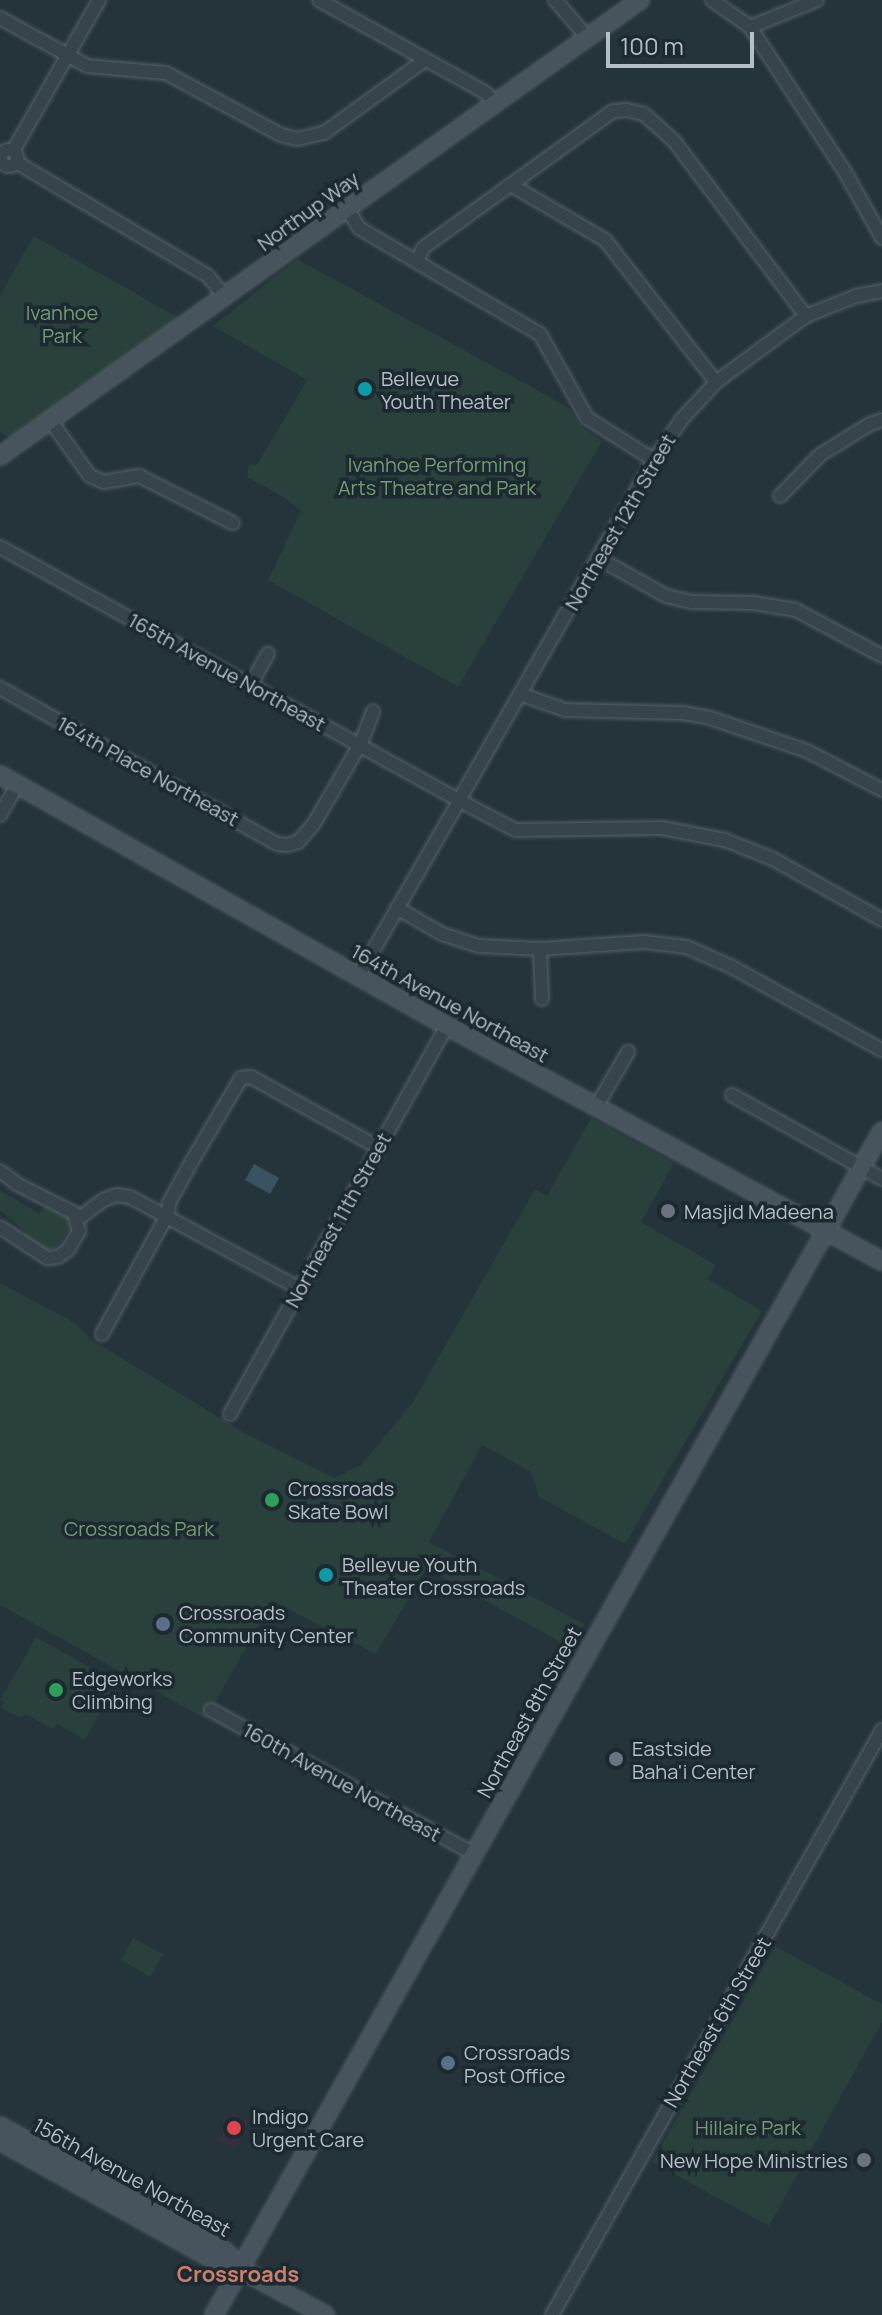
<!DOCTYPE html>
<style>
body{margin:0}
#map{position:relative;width:882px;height:2315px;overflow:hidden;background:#25333b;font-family:Manrope,sans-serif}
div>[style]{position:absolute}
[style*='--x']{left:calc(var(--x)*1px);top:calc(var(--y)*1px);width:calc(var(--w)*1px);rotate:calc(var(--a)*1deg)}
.medical>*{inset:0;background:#30313c}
.green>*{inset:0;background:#2a403c}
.water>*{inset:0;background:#3a5261}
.roads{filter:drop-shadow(0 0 2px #566269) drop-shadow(0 0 2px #566269)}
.street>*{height:12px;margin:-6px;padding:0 6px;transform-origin:6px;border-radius:6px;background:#38444b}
.street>.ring{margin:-6px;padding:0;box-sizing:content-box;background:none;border:12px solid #38444b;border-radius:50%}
.secondary>*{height:16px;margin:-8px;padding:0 8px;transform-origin:8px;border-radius:8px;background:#47545e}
.dots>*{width:22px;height:22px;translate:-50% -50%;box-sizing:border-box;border:4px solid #1d2930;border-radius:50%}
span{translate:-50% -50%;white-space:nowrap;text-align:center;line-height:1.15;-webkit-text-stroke:7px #1d2930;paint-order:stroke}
.street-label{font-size:20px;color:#b4bfc6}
.park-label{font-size:20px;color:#749b75}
.poi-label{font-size:20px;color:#b4bfc6}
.left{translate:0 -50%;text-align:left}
.right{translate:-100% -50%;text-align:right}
.neighbourhood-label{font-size:22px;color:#cc7f69;font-weight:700}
.scale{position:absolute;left:606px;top:32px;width:148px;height:36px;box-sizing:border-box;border:4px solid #b4bfc6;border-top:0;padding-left:10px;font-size:24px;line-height:28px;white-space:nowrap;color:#b4bfc6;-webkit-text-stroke:6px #1d2930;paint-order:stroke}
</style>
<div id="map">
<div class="medical">
<div style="clip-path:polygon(232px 2111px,250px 2121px,233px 2150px,215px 2140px)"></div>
</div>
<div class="green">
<div style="clip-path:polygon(34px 236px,179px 318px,10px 438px,0 432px,0 295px)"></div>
<div style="clip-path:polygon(297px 259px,568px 407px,583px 428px,602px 441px,458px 687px,268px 580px,301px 511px,282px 496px,247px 477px,249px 464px,257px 465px,307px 380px,213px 326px)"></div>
<div style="clip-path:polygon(591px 1118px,674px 1163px,641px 1222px,716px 1265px,708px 1279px,762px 1311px,625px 1544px,539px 1497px,531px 1472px,482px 1445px,429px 1542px,584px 1624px,571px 1648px,426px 1568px,376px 1654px,272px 1601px,206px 1719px,0 1605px,0 1283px,75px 1323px,92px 1340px,243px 1432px,335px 1478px,361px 1465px,413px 1402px,535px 1189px,547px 1196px)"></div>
<div style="clip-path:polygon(0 1190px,40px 1214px,45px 1206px,69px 1218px,71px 1228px,55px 1249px,39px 1251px,21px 1239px,26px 1232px,0 1210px)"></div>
<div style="clip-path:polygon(36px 1637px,96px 1671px,90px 1681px,111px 1693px,85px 1740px,57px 1724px,53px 1729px,25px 1714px,21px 1718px,1px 1708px,4px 1702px,0 1700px)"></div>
<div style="clip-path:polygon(133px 1938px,163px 1954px,150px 1977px,121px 1960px)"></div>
<div style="clip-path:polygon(775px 1946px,882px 2004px,882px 2022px,769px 2226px,652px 2162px)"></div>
</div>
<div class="water">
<div style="clip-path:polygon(254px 1164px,279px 1178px,270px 1194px,245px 1180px)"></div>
</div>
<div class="roads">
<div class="street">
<div style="--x:319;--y:0;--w:191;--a:29.1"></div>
<div style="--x:486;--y:93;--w:13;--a:51"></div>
<div style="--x:555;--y:0;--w:49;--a:49.1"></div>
<div style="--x:712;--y:0;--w:47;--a:35.4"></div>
<div style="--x:750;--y:27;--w:173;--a:56.8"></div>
<div style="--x:845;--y:172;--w:76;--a:60.7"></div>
<div style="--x:0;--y:18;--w:99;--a:28.9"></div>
<div style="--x:87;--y:66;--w:79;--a:5.1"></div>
<div style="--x:166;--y:73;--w:131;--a:28.3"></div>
<div style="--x:281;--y:135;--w:16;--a:14"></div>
<div style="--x:297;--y:139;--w:28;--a:-13"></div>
<div style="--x:324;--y:133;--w:125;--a:-35.9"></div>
<div style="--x:750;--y:27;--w:72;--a:-21.9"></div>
<div class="ring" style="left:1px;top:150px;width:4px;height:4px"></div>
<div style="--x:13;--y:151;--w:174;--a:-60.3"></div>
<div style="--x:16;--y:162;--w:223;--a:30.7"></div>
<div style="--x:208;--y:276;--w:26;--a:51"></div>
<div style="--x:511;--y:185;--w:109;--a:30.3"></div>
<div style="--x:605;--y:240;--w:180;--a:52"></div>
<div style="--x:347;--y:208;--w:23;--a:59"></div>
<div style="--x:359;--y:228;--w:210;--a:30.4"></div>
<div style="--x:540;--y:334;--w:96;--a:60.8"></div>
<div style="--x:587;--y:418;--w:79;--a:32.1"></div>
<div style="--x:417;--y:261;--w:14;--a:-65"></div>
<div style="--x:423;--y:248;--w:234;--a:-35.8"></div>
<div style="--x:613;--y:111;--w:14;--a:-4"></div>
<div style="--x:627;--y:110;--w:17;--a:13"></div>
<div style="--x:644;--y:114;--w:40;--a:42"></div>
<div style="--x:674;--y:141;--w:219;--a:53"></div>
<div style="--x:50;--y:420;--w:69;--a:54.5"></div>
<div style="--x:90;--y:476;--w:15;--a:23"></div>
<div style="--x:104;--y:482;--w:36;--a:-10"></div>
<div style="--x:139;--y:476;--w:105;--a:26.6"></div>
<div style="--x:780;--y:496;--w:57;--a:-45.7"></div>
<div style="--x:820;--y:455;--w:59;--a:-31.8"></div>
<div style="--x:870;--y:424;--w:13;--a:-18"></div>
<div style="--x:0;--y:547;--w:520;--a:28.88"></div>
<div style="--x:598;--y:558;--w:78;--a:29.2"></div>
<div style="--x:666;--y:596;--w:28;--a:13"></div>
<div style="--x:693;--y:602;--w:60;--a:1"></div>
<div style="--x:753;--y:603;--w:44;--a:9.2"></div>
<div style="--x:796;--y:610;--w:98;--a:28.1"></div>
<div style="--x:250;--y:686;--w:37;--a:-61"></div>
<div style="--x:0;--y:688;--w:318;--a:29.4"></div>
<div style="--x:277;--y:844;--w:10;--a:6"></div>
<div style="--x:287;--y:845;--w:11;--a:-15"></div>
<div style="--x:298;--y:842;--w:23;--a:-49"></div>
<div style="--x:313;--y:825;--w:95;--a:-59.7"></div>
<div style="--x:361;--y:743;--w:34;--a:-69"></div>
<div style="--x:520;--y:694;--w:48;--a:19.6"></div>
<div style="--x:565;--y:710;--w:118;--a:1.5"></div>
<div style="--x:683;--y:713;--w:27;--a:10"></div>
<div style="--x:710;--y:718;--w:102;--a:18.8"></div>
<div style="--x:807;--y:751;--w:85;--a:27.5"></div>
<div style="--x:462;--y:795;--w:386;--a:-60.2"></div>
<div style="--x:654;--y:460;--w:50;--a:-55.7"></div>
<div style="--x:682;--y:419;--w:50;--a:-47.4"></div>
<div style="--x:716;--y:382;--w:112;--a:-36.3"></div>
<div style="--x:806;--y:316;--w:54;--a:-21.8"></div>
<div style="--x:856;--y:296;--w:26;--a:-11"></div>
<div style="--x:466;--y:804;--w:55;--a:28"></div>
<div style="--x:515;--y:830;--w:147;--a:-0.8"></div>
<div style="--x:662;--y:828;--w:64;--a:10.8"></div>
<div style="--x:725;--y:840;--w:52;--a:21.6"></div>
<div style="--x:773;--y:859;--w:125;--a:29.2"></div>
<div style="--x:0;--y:815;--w:34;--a:-60"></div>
<div style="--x:397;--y:908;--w:52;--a:30"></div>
<div style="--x:442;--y:934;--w:40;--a:18"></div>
<div style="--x:480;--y:946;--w:60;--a:2.9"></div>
<div style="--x:540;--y:949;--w:105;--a:-3.8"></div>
<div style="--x:645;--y:942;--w:42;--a:6.8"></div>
<div style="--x:687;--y:947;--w:49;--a:24"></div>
<div style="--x:732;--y:967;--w:171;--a:29"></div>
<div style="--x:540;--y:949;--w:50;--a:87.7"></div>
<div style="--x:359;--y:975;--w:195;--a:-60.1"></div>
<div style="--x:732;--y:1095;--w:172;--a:29.2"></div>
<div style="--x:596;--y:1107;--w:64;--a:-59.8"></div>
<div style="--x:0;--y:1171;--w:21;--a:37"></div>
<div style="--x:17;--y:1184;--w:64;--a:27"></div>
<div style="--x:74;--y:1213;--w:19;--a:74"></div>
<div style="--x:79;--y:1231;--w:22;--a:120"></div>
<div style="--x:68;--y:1250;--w:12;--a:145"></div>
<div style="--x:58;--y:1257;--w:11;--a:175"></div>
<div style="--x:47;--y:1258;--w:56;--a:-146.6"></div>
<div style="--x:78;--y:1219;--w:31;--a:-37"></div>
<div style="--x:103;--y:1200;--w:15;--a:-20"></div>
<div style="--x:117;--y:1195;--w:13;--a:9"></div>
<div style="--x:130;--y:1197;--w:193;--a:28.4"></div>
<div style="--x:102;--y:1334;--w:137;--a:-61.2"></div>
<div style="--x:168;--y:1214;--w:11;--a:-85"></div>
<div style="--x:169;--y:1203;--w:48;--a:-61.3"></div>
<div style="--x:192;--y:1161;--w:96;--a:-59.4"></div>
<div style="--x:241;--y:1078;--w:10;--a:-6"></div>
<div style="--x:251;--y:1077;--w:146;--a:29"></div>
<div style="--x:230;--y:1414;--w:445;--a:-60.8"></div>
<div style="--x:211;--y:1710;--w:298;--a:28.7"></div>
<div style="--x:552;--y:2315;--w:672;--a:-60.57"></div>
</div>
<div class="secondary">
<div style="--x:0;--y:456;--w:786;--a:-35.47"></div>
<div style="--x:0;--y:775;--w:513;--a:29.32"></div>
<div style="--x:447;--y:1026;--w:494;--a:28.4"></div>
<div style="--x:0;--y:2126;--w:259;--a:29.1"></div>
<div style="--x:226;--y:2252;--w:22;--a:51"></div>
<div style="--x:0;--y:2141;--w:252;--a:29"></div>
<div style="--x:220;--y:2263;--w:21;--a:17"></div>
<div style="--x:240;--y:2269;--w:97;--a:28.4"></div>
<div style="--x:214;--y:2315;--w:1359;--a:-60.57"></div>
</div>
</div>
<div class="dots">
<div style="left:365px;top:389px;background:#0f9aa8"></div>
<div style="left:668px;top:1211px;background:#6b7280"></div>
<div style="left:272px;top:1500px;background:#2e9e5b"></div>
<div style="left:326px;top:1575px;background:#0f9aa8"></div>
<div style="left:163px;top:1624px;background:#5c6f8a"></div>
<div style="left:56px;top:1690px;background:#2e9e5b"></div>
<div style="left:616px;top:1759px;background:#6b7280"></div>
<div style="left:448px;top:2063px;background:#5c6f8a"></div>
<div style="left:234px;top:2128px;background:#e0444e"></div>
<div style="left:864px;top:2160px;background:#6b7280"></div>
</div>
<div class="street-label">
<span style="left:308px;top:211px;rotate:-36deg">Northup Way</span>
<span style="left:620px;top:522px;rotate:-60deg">Northeast 12th Street</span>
<span style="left:227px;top:672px;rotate:29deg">165th Avenue Northeast</span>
<span style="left:148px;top:771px;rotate:29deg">164th Place Northeast</span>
<span style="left:450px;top:1003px;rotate:29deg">164th Avenue Northeast</span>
<span style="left:338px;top:1220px;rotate:-61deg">Northeast 11th Street</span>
<span style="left:529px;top:1712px;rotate:-61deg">Northeast 8th Street</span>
<span style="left:342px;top:1782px;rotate:29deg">160th Avenue Northeast</span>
<span style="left:717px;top:2022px;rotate:-60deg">Northeast 6th Street</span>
<span style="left:132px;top:2177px;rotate:29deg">156th Avenue Northeast</span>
</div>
<div class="park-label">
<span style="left:62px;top:324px">Ivanhoe<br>Park</span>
<span style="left:437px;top:476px">Ivanhoe Performing<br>Arts Theatre and Park</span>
<span style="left:139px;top:1528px">Crossroads Park</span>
<span style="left:748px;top:2127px">Hillaire Park</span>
</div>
<div class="poi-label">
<span class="left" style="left:381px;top:390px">Bellevue<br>Youth Theater</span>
<span class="left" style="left:684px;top:1211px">Masjid Madeena</span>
<span class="left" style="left:288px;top:1500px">Crossroads<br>Skate Bowl</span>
<span class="left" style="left:342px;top:1576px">Bellevue Youth<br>Theater Crossroads</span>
<span class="left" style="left:179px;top:1624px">Crossroads<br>Community Center</span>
<span class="left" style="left:72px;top:1690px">Edgeworks<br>Climbing</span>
<span class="left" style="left:632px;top:1760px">Eastside<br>Baha'i Center</span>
<span class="left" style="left:464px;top:2064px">Crossroads<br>Post Office</span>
<span class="left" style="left:252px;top:2128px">Indigo<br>Urgent Care</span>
<span class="right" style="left:848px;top:2160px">New Hope Ministries</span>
</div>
<div class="neighbourhood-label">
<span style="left:238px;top:2275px">Crossroads</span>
</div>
<div class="scale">100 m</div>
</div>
